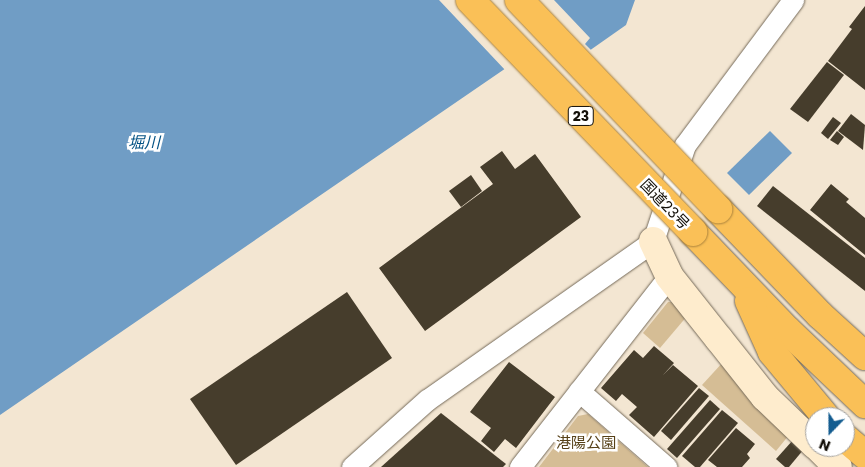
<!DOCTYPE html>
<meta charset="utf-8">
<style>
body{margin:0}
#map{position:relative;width:865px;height:467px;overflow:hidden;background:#f3e6d2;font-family:Poppins,"Noto Sans JP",sans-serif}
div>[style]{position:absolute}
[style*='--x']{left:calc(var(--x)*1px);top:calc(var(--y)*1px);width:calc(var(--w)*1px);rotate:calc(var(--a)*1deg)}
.green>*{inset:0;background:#d5bd95}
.water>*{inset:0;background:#709dc5}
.pier>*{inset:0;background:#f3e6d2}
.building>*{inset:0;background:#463d2c}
.roads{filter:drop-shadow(0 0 1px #756a59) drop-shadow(0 0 1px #756a59)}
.street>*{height:21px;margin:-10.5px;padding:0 10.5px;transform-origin:10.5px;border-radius:10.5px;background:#fff}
.secondary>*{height:28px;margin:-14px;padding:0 14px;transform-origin:14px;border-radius:14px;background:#feeccd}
.highway>*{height:28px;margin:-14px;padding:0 14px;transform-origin:14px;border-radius:14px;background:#fac057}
.bridges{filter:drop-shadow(0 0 1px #aa823c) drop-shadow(0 0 1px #aa823c)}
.highway-bridge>*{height:28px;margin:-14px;padding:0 14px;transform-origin:14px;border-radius:14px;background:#fac057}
span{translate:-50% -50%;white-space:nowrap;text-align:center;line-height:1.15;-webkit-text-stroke:5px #fff;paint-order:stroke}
.shield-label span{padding:1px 4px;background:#fff;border:1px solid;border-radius:4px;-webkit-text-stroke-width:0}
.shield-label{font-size:14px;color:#141009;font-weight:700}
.street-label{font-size:15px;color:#141009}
.park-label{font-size:15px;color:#574118}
.water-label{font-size:16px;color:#035284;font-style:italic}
.north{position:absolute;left:805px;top:407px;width:50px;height:50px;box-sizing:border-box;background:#fff;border:1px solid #a19f9d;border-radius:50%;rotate:202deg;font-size:14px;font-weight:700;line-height:20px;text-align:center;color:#141009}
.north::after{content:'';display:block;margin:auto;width:18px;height:22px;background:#135c90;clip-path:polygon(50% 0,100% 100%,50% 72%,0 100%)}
</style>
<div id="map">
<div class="green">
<div style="clip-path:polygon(668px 302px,679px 302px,688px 315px,660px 348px,643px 333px)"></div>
<div style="clip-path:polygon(724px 361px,789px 435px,776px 451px,702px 385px)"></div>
<div style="clip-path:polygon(588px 414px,648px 467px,539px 467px,578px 416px)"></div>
</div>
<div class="water">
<div style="clip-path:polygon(0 0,635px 0,626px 25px,532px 91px,509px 66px,0 415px)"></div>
<div style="clip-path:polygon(770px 131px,792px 153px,749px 195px,727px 173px)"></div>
</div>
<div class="pier">
<div style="clip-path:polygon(439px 0,554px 0,590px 38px,585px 44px,593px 52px,531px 93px,508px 69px,506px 71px)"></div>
</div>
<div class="building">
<div style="clip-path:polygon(865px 6px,865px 90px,828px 61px,852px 29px,849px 27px)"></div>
<div style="clip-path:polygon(827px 62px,844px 75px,808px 122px,790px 109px)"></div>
<div style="clip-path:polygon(851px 114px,865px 125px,863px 150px,838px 131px)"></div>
<div style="clip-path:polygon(833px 117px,841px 123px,828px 139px,821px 133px)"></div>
<div style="clip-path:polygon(837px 131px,844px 137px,838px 145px,830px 140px)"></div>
<div style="clip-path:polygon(502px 151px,515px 169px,535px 154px,581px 217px,425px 331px,379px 268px,493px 184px,480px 167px)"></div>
<div style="clip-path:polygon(471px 175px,482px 191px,461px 207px,449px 191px)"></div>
<div style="clip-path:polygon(831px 184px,849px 199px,846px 202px,865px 218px,865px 255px,810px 210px)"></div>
<div style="clip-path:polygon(773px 186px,865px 258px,865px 291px,757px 206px)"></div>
<div style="clip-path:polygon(347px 292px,392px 358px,236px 465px,190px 399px)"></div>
<div style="clip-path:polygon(654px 346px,674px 363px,663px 375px,673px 365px,698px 386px,654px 437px,629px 415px,637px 407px,622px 394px,616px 401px,601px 388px,634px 350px,643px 358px)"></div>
<div style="clip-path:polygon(509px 362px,555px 397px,516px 448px,505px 439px,494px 452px,481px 441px,491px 428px,470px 412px)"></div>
<div style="clip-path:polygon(699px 388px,709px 396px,671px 440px,661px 431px)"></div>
<div style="clip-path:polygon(710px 400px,720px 409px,677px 458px,667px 449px)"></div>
<div style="clip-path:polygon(722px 410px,738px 423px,700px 467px,695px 467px,682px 456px)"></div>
<div style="clip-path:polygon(441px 413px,506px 464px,503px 467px,381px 467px)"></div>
<div style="clip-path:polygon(736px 428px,755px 444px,747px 454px,750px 458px,742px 467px,717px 467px,708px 460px)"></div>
<div style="clip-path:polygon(793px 440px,804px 449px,789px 467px,785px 467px,776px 459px)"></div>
</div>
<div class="roads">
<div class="street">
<div style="--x:579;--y:391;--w:116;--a:41.1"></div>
<div style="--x:352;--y:467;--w:101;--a:-41.8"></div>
<div style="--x:427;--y:400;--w:276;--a:-35.1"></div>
<div style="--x:653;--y:241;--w:101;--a:-71.6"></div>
<div style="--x:685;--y:145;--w:181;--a:-53.3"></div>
<div style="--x:520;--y:467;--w:242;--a:-52"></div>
</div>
<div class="secondary">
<div style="--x:653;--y:241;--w:38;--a:65"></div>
<div style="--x:669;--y:276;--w:80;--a:51.6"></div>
<div style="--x:719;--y:339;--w:74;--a:51.6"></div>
<div style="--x:765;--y:397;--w:69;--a:43.8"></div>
<div style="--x:818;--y:447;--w:28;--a:45"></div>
</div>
<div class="highway">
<div style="--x:718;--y:209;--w:147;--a:46.1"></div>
<div style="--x:820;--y:315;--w:61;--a:42.3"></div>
<div style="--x:693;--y:232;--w:136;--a:46.2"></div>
<div style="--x:787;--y:330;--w:108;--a:43.5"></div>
<div style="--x:749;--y:301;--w:56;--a:65.7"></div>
<div style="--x:772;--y:352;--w:85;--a:50.3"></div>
<div style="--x:845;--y:438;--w:26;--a:40"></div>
</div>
</div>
<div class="bridges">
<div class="highway-bridge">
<div style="--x:470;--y:0;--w:322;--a:46.1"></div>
<div style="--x:519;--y:0;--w:289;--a:46.4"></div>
</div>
</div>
<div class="shield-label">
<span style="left:581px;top:116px">23</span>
</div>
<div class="street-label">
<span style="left:665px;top:204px;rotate:46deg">国道23号</span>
</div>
<div class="park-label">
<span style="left:586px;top:443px">港陽公園</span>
</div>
<div class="water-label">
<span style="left:144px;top:143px">堀川</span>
</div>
<div class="north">N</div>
</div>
